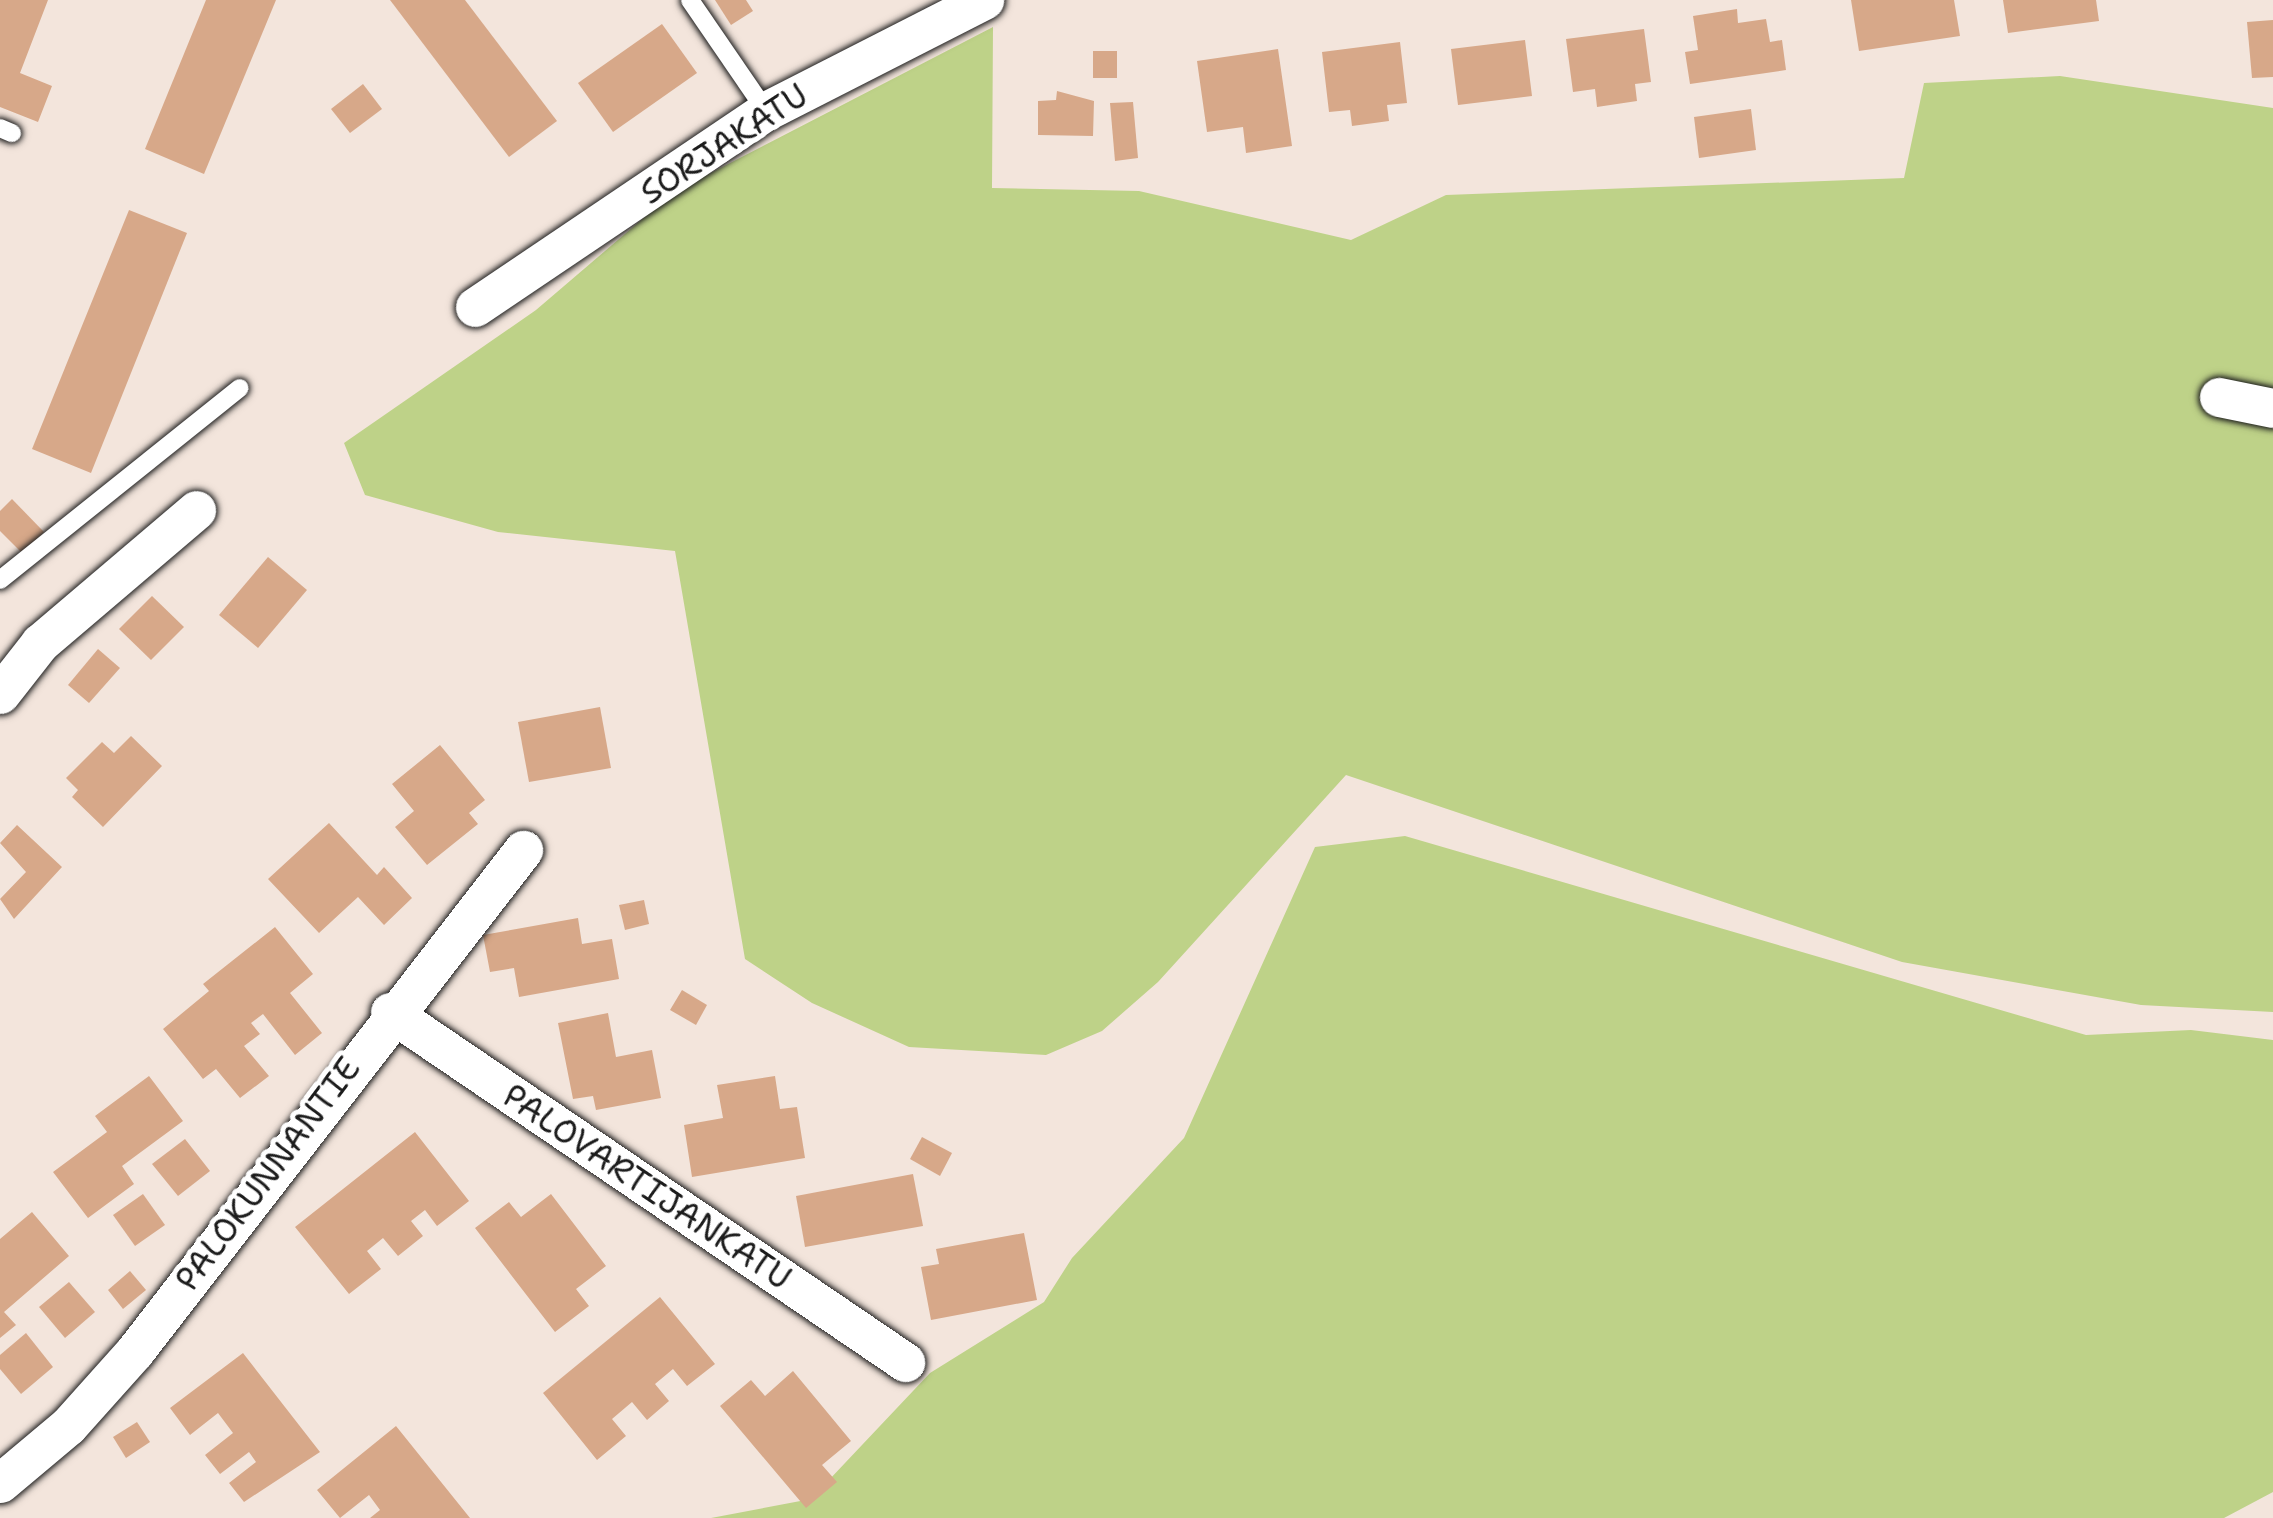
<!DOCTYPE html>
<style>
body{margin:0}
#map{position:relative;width:2273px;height:1518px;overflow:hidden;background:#f3e5dc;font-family:"Shantell Sans",sans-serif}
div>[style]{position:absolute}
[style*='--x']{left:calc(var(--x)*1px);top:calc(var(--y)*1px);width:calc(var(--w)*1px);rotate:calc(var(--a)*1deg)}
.green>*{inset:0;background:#bed288}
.building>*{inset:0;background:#d7a889}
.roads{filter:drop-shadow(0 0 3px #1c1c1c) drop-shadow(0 0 3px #1c1c1c)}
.lane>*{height:18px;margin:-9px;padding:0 9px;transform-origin:9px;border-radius:9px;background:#fff}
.street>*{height:39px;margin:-19.5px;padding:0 19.5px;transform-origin:19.5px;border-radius:19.5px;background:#fff}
span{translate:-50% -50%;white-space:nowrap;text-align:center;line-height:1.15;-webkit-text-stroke:10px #fff;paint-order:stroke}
.street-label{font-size:33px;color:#1c1c1c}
</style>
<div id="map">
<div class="green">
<div style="clip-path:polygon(993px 27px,992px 188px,1139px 191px,1351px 240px,1446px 195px,1904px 178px,1924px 83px,2060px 76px,2273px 108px,2273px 1012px,2141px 1005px,1902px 962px,1346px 775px,1158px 982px,1102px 1031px,1046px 1055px,909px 1047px,812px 1003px,745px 959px,675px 551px,498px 532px,365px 495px,344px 443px,536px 310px,674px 192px)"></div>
<div style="clip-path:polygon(1405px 836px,2086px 1035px,2191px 1030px,2273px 1040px,2273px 1492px,2224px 1518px,711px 1518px,811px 1499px,930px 1373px,1044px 1302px,1072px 1258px,1184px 1138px,1315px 847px)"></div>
</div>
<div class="building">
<div style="clip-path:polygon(0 0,48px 0,20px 73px,52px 86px,38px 122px,0 107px)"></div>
<div style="clip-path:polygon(206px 0,276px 0,204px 174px,145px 149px)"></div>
<div style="clip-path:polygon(390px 0,465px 0,557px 121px,509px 157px)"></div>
<div style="clip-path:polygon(715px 0,746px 0,753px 11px,731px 25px)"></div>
<div style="clip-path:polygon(1851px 0,1954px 0,1960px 36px,1859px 51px)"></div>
<div style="clip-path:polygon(2003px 0,2096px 0,2099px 21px,2008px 33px)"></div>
<div style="clip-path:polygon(1737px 9px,1738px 23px,1766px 19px,1770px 42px,1782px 40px,1786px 70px,1690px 84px,1685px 52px,1698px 50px,1693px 16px)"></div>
<div style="clip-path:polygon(2273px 20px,2273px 77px,2252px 78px,2247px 22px)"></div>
<div style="clip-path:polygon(662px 24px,697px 73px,613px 132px,578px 83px)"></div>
<div style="clip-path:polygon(1644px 29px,1651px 82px,1635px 84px,1637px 101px,1597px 107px,1595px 89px,1573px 92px,1566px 39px)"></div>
<div style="clip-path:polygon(1525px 40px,1532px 96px,1458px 105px,1451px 49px)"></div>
<div style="clip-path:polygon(1400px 42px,1407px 103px,1387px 105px,1389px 121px,1352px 126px,1350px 110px,1329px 112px,1322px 52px)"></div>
<div style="clip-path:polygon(1278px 49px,1292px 146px,1246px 153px,1243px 127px,1207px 132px,1197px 61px)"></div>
<div style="clip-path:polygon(1093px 51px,1117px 51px,1117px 78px,1093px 78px)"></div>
<div style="clip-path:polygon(363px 84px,382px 109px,350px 133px,331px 109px)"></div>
<div style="clip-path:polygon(1057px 91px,1094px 101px,1093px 136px,1038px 135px,1038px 101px,1056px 100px)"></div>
<div style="clip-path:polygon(1133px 102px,1138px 158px,1115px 161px,1110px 103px)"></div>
<div style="clip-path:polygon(1751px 109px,1756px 150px,1699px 158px,1694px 117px)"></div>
<div style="clip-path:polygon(129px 210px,187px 233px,91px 473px,32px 449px)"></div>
<div style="clip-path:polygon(12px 499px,44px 532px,22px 553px,0 531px,0 511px)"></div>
<div style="clip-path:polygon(268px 557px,307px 590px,258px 648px,219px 615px)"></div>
<div style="clip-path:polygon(152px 596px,184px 627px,151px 660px,119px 629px)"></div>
<div style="clip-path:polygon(98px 649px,120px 668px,89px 703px,68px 685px)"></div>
<div style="clip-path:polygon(600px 707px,611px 768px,529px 782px,518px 722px)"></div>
<div style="clip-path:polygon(131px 736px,162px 766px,103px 827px,72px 797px,78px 790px,66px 778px,102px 742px,114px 753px)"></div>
<div style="clip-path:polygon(440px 745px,485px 800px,469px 813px,478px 824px,427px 865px,395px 827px,414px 811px,392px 784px)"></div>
<div style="clip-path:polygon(329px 823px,377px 875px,384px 867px,412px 898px,384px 925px,358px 897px,319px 933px,268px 879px)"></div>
<div style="clip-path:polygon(17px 825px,62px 867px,14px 919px,0 899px,26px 872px,0 843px)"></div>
<div style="clip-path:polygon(644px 900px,649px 924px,625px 930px,619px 905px)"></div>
<div style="clip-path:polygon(578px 918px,582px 944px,612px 939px,619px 979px,519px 997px,514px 968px,490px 972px,483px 935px)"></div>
<div style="clip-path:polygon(275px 927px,313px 974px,290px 993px,322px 1033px,295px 1055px,263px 1014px,251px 1023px,260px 1034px,244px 1046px,269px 1076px,240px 1098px,216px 1069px,203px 1079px,163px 1029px,209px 991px,203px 984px)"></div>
<div style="clip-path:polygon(682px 990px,707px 1005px,696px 1025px,670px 1010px)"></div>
<div style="clip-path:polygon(608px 1013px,616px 1057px,652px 1050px,661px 1098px,596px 1110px,593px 1096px,573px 1099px,558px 1023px)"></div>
<div style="clip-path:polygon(149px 1076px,183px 1121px,122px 1166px,134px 1184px,88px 1218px,53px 1172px,107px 1132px,95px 1116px)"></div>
<div style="clip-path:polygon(775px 1076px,780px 1109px,797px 1107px,805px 1158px,692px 1177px,684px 1125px,723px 1118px,717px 1085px)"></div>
<div style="clip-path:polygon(415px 1132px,469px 1201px,437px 1226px,425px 1210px,411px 1221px,423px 1236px,398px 1256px,383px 1238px,367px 1251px,381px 1269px,349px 1294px,295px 1227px)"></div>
<div style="clip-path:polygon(922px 1137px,952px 1153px,940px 1176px,910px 1159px)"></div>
<div style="clip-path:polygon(185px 1139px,210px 1171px,178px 1196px,152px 1164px)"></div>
<div style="clip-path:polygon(913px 1174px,923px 1226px,805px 1247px,796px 1196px)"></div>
<div style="clip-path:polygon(143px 1194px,165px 1225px,135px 1246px,113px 1215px)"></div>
<div style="clip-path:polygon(551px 1194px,606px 1266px,576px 1289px,589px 1306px,555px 1332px,475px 1228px,509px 1202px,521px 1217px)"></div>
<div style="clip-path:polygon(32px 1212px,69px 1256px,4px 1312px,16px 1325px,0 1338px,0 1239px)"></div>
<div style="clip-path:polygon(1024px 1233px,1037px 1300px,931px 1320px,921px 1267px,939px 1264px,936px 1249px)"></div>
<div style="clip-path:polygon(130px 1271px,146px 1290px,123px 1309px,108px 1290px)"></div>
<div style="clip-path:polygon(69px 1282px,95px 1312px,65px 1338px,39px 1307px)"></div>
<div style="clip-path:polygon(660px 1297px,715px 1364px,687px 1386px,673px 1369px,655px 1384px,669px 1401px,647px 1420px,632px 1402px,612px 1419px,626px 1436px,597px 1460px,543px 1393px)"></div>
<div style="clip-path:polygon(26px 1333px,53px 1367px,21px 1394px,0 1369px,0 1355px)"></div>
<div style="clip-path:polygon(243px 1353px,320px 1452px,244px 1502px,229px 1483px,256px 1462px,249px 1452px,220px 1474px,205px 1455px,233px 1433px,218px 1413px,190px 1435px,170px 1408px)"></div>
<div style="clip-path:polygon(793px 1371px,851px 1441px,822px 1465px,837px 1482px,806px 1508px,720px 1406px,751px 1380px,765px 1396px)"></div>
<div style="clip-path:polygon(137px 1422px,150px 1442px,126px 1458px,113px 1437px)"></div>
<div style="clip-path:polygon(396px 1426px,470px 1518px,370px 1518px,380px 1510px,369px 1495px,340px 1518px,317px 1490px)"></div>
</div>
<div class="roads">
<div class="lane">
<div style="--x:690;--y:0;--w:135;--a:55.6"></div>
<div style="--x:0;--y:128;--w:13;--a:23"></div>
<div style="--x:0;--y:580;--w:307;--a:-38.7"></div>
</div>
<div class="street">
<div style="--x:475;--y:307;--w:351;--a:-34"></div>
<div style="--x:766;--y:111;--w:245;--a:-27"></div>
<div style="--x:2219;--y:397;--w:55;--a:11.5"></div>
<div style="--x:0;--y:694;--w:65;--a:-51.9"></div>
<div style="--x:40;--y:643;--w:205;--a:-40.4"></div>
<div style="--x:390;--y:1012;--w:623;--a:34.2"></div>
<div style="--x:0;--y:1483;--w:89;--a:-40"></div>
<div style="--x:68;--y:1426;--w:101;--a:-48.2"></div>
<div style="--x:135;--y:1351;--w:634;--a:-52.24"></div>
</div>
</div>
<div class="street-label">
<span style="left:724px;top:144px;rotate:-33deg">SORJAKATU</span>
<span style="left:268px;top:1174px;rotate:-53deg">PALOKUNNANTIE</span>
<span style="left:647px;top:1187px;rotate:34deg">PALOVARTIJANKATU</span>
</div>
</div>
